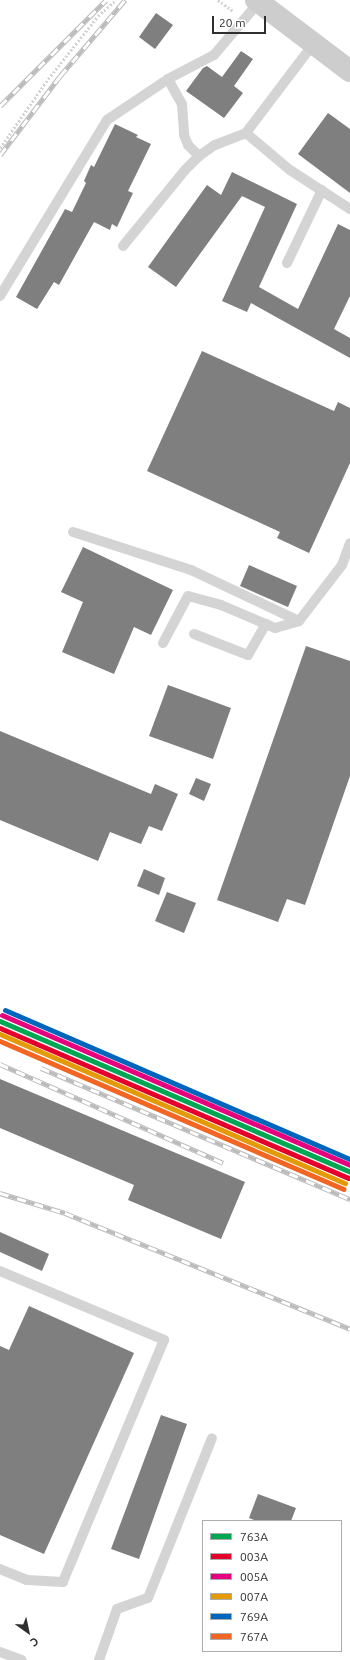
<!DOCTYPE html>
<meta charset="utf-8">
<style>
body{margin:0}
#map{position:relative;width:350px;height:1660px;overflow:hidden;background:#fff;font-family:Ubuntu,sans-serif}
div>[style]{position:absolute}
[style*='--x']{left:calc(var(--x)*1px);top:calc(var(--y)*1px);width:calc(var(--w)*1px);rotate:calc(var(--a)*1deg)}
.building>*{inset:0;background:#7f7f7f}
.path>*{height:2.5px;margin-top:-1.25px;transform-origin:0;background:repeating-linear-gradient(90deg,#d4d4d4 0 2px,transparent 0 4px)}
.lane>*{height:10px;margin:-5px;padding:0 5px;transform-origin:5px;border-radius:5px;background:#d4d4d4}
.secondary>*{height:22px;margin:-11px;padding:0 11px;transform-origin:11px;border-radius:11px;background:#cdcdcd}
.rail>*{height:4.5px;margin-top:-2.25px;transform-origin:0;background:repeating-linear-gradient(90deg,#fff 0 9px,#bbb 0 18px);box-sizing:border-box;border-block:1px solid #bbb}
.rail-1>*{height:5px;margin:-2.5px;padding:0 2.5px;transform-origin:2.5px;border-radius:2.5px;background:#00a651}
.rail-2>*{height:5px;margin:-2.5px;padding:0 2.5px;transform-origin:2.5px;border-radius:2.5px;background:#e4002b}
.rail-3>*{height:5px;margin:-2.5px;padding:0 2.5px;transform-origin:2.5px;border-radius:2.5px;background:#e5007d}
.rail-4>*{height:5px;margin:-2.5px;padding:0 2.5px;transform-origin:2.5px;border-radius:2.5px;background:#e39a05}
.rail-5>*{height:5px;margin:-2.5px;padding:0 2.5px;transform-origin:2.5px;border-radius:2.5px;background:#0065bd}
.rail-6>*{height:5px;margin:-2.5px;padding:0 2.5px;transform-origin:2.5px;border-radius:2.5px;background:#f26522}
span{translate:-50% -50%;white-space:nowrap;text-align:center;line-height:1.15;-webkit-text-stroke:4px #fff;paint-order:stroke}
.legend{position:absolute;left:202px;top:1520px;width:140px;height:132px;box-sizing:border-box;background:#fff;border:1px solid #acacac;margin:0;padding:5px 7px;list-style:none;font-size:12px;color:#2f2f2f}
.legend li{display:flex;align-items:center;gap:8px;height:20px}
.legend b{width:20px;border:1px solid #acacac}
.north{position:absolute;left:8px;top:1612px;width:40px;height:40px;-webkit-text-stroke:3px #fff;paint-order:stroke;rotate:147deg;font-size:11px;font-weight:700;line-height:16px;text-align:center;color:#2f2f2f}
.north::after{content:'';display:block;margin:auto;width:14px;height:18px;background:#2f2f2f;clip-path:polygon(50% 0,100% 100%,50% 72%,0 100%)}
.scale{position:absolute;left:212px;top:16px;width:54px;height:18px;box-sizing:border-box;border:2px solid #2f2f2f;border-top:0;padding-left:5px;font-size:12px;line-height:14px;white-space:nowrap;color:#2f2f2f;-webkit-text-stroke:3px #fff;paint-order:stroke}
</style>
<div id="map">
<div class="building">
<div style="clip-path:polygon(156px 13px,173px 25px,155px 49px,139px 37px)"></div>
<div style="clip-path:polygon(241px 51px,253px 59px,234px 86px,243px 93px,224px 118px,186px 91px,203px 68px,207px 66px,222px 77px)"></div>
<div style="clip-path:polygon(328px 113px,350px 129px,350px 193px,298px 154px)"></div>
<div style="clip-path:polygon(115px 124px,138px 135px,136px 137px,151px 144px,128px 191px,133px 193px,117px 227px,112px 224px,110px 230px,94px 222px,59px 285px,54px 282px,37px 309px,16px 297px,65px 209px,72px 212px,86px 183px,84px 181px,91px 165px,94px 167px)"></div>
<div style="clip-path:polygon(232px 172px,297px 204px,259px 287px,298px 309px,338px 224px,350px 230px,350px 296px,334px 329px,350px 338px,350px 358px,251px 303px,247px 312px,222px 301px,265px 207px,242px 196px,176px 287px,148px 267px,207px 185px,221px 195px)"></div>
<div style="clip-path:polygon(202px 351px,334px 411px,338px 402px,350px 408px,350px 463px,309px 553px,277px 538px,280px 532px,147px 471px)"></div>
<div style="clip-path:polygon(83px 547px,173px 590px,151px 635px,134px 627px,114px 674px,62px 652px,83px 602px,61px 592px)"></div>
<div style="clip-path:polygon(249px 565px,297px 586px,288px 607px,240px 586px)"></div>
<div style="clip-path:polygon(306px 646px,350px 661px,350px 776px,305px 905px,287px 899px,278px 922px,217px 900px)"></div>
<div style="clip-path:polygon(168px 685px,231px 708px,213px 759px,149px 736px)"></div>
<div style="clip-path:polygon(0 731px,151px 794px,155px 784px,178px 794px,162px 831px,149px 826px,141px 844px,110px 832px,98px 861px,0 820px)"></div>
<div style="clip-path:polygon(196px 778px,211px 784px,204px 801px,189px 794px)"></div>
<div style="clip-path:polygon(144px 869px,165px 878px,159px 895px,137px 886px)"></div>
<div style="clip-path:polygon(167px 892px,196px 903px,184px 933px,155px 921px)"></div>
<div style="clip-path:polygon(0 1079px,245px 1182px,221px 1239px,128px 1200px,134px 1185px,0 1128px)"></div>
<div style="clip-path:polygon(0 1232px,49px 1254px,42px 1271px,0 1252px)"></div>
<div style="clip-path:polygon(29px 1306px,134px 1353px,44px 1554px,0 1535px,0 1346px,9px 1350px)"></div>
<div style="clip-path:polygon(161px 1415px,187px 1424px,139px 1559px,111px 1549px)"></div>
<div style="clip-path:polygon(258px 1494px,296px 1508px,291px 1521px,257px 1521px,249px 1518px)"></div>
</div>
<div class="path">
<div style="--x:218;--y:0;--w:19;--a:36"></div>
<div style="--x:0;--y:148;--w:84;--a:-55.2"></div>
<div style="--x:48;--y:79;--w:80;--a:-51.6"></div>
<div style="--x:98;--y:16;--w:24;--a:-42"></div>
</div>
<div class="lane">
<div style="--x:314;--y:43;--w:113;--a:127.1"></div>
<div style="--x:246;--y:133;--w:57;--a:40.1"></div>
<div style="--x:290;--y:170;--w:72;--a:33"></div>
<div style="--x:168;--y:79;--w:29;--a:61"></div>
<div style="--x:182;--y:104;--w:31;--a:86"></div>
<div style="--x:184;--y:135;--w:11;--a:68"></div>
<div style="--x:188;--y:145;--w:16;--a:45"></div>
<div style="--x:123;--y:246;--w:98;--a:-50.8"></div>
<div style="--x:185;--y:170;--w:20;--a:-45"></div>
<div style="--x:199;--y:156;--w:19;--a:-35"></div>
<div style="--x:215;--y:145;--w:33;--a:-21"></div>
<div style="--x:287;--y:263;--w:81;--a:-64.4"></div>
<div style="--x:0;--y:296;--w:206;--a:-58.7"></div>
<div style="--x:107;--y:120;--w:73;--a:-33.9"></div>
<div style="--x:168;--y:79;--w:52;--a:-27.6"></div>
<div style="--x:214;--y:55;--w:70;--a:-49.7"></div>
<div style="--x:73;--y:532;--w:124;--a:17.9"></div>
<div style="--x:191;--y:570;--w:119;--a:25.3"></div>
<div style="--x:194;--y:634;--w:58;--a:21.3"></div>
<div style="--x:248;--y:655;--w:36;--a:-60"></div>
<div style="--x:163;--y:643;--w:53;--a:-62"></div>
<div style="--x:188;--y:596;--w:34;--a:15"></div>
<div style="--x:221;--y:605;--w:59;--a:23.1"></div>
<div style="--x:275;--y:628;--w:25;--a:-16"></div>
<div style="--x:299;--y:621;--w:71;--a:-52.5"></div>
<div style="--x:342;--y:565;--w:23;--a:-70"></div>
<div style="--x:0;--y:1271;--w:178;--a:22.8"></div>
<div style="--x:164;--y:1340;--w:262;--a:112.7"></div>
<div style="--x:63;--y:1582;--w:36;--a:-177"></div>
<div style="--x:27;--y:1580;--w:29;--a:-158"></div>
<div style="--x:0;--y:1652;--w:23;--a:20"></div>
<div style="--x:99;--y:1660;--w:54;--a:-70.6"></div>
<div style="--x:117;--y:1609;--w:33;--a:-20"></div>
<div style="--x:148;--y:1598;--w:172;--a:-68.2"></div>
</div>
<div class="secondary">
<div style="--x:256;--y:0;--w:118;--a:37.1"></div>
</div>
<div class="rail">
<div style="--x:0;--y:106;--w:150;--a:-45"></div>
<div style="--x:0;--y:155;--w:99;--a:-52.8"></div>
<div style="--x:60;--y:76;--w:100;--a:-49.5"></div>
<div style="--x:0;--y:1064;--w:244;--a:23.9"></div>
<div style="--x:41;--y:1068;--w:336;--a:23"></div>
<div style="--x:0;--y:1193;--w:68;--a:17.1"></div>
<div style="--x:65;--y:1213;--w:308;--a:22.1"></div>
</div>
<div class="rail-1">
<div style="--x:0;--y:1021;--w:381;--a:23.3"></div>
</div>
<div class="rail-2">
<div style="--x:0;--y:1028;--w:379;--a:23.3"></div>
</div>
<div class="rail-3">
<div style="--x:2;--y:1015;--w:379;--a:23.3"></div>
</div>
<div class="rail-4">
<div style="--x:0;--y:1034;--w:376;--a:23.4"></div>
</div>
<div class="rail-5">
<div style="--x:5;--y:1010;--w:376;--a:23.4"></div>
</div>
<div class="rail-6">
<div style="--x:0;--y:1041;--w:374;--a:23.3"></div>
</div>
<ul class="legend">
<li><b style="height:5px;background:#00a651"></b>763А</li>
<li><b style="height:5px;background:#e4002b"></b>003А</li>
<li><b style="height:5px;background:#e5007d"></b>005А</li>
<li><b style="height:5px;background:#e39a05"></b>007А</li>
<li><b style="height:5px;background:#0065bd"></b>769А</li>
<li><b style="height:5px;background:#f26522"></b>767А</li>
</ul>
<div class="north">С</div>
<div class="scale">20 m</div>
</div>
